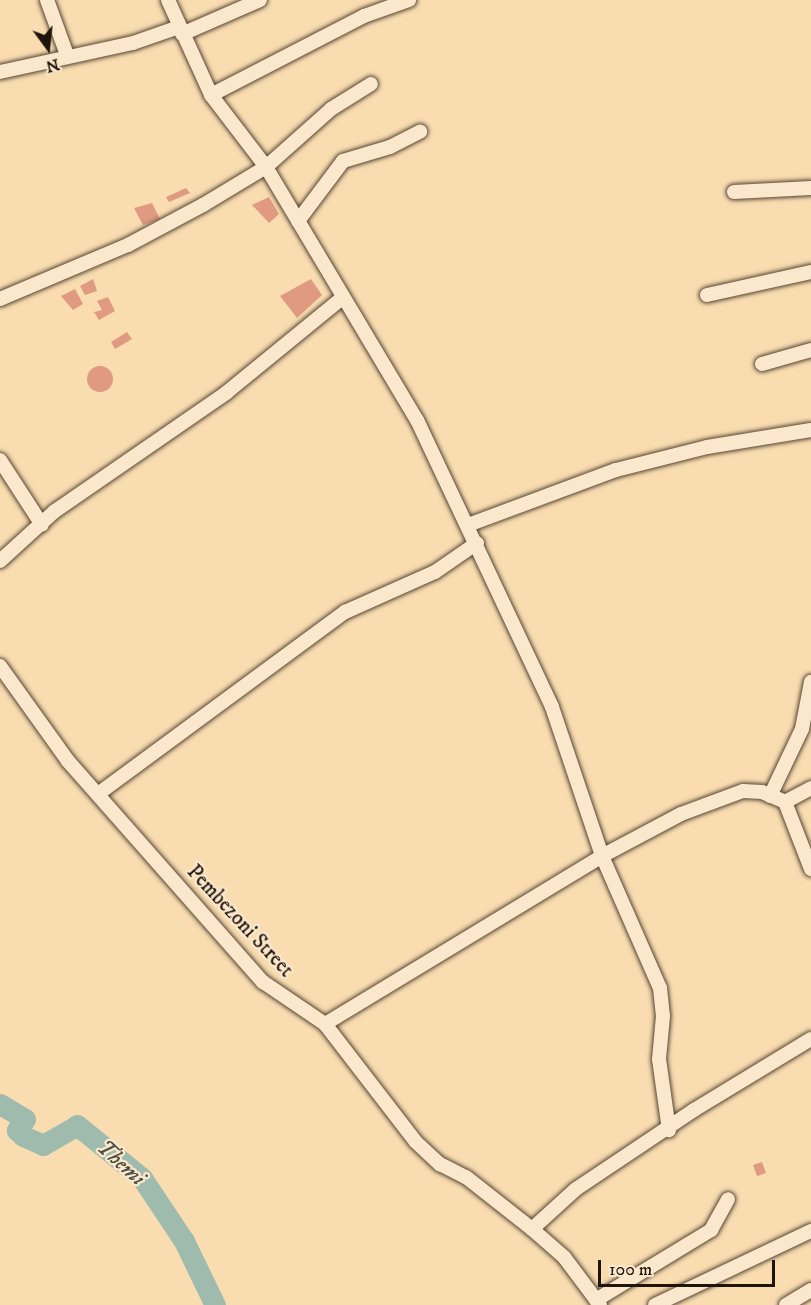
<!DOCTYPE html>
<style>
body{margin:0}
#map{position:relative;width:811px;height:1305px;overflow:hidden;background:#f9dcb0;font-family:"IM FELL DW Pica",serif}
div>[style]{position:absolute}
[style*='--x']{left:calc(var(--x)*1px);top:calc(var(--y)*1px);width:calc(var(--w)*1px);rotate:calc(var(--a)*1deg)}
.river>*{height:21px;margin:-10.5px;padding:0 10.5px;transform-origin:10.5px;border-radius:10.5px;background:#9ebbae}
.building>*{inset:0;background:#e19a82}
.round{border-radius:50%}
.roads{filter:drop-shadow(0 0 2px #564634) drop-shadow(0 0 2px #564634)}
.street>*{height:14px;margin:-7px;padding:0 7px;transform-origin:7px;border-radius:7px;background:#fbe8cc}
span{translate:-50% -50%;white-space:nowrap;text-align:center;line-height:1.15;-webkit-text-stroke:4.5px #fbe8cc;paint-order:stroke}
.street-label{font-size:21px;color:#1f140b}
.water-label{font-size:22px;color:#4b4e44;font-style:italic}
.north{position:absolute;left:18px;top:18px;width:60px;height:60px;-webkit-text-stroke:4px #fbe8cc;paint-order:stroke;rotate:165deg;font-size:16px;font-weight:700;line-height:24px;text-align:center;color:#1f140b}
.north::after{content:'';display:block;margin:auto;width:21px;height:27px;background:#1f140b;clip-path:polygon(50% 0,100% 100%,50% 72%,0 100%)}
.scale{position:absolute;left:598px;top:1260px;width:177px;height:27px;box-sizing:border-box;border:3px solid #1f140b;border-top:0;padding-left:8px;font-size:18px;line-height:21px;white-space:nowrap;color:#1f140b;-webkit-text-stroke:4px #fbe8cc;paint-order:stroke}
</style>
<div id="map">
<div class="river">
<div style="--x:0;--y:1104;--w:29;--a:31"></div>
<div style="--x:25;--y:1119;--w:14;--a:126"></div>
<div style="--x:17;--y:1130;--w:8;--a:45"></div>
<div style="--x:23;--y:1136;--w:22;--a:24"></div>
<div style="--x:43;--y:1145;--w:39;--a:-30"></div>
<div style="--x:77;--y:1125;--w:84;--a:39.2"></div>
<div style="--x:142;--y:1178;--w:76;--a:56.3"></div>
<div style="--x:184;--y:1241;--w:71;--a:64.2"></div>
</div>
<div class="building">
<div style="clip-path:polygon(186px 188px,190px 193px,169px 202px,166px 197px)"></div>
<div style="clip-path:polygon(269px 197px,279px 214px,269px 223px,252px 205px)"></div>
<div style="clip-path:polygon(152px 203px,160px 219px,143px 225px,134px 208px)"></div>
<div style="clip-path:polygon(93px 279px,97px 291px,85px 295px,80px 286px)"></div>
<div style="clip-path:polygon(311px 279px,322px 295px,297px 318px,280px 296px)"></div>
<div style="clip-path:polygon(75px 289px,83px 304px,73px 310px,61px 296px)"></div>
<div style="clip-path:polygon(108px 297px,115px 311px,99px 320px,94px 312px,102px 310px,97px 301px)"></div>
<div style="clip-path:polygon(127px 332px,132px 339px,115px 349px,111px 342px)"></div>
<div class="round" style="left:87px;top:366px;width:26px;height:26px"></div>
<div style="clip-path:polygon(762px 1162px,766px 1173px,757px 1176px,753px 1165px)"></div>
</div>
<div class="roads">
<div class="street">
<div style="--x:47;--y:0;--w:59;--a:70"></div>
<div style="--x:168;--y:0;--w:104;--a:65.6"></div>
<div style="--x:211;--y:95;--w:91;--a:52.6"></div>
<div style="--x:266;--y:167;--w:295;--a:59.2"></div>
<div style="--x:417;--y:420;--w:317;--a:64.8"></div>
<div style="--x:552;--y:707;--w:157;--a:71.4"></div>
<div style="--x:602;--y:856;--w:144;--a:66.3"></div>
<div style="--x:660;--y:988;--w:28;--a:84"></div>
<div style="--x:663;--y:1016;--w:43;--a:95.3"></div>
<div style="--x:659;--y:1059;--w:72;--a:82"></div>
<div style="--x:182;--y:34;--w:85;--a:-23.6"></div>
<div style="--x:0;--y:72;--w:136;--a:-12.3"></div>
<div style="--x:133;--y:43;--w:49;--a:-19.2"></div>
<div style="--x:211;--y:95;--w:172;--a:-27.3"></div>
<div style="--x:364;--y:16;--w:48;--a:-19.6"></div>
<div style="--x:734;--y:192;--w:77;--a:-3"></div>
<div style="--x:298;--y:221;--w:75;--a:-53.1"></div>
<div style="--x:343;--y:161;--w:49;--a:-16.6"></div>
<div style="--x:390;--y:147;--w:34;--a:-27"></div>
<div style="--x:707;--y:295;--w:107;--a:-12.5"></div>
<div style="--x:0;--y:299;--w:139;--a:-22.9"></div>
<div style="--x:128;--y:245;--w:85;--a:-28.1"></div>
<div style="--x:203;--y:205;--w:74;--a:-31.1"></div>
<div style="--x:266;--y:167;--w:87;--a:-41.7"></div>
<div style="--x:331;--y:109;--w:47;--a:-32"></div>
<div style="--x:762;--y:364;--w:51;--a:-15.9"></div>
<div style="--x:0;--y:460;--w:77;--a:57.1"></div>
<div style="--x:468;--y:525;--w:158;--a:-20.4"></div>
<div style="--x:616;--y:470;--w:94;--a:-14.2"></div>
<div style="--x:707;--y:447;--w:105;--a:-9.3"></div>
<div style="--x:0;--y:561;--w:74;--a:-42.3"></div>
<div style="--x:55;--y:511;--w:208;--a:-34.6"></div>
<div style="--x:226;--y:393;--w:150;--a:-39.3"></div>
<div style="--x:0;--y:666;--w:117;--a:54.4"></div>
<div style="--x:68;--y:761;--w:295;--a:48.6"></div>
<div style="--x:263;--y:982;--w:75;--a:34.1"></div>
<div style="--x:325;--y:1024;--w:149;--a:52.4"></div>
<div style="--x:416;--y:1142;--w:33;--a:43"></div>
<div style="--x:440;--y:1164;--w:29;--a:27"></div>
<div style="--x:466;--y:1177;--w:84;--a:38.2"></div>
<div style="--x:532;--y:1229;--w:43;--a:41.2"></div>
<div style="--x:564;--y:1257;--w:60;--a:53.1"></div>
<div style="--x:98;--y:794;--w:307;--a:-36.4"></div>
<div style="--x:345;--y:612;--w:98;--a:-24"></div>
<div style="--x:435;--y:572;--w:51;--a:-34.6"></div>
<div style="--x:770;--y:796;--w:74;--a:-64.5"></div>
<div style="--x:802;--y:729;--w:48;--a:-79.2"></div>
<div style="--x:785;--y:802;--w:72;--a:68.8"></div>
<div style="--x:325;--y:1024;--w:324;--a:-31.2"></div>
<div style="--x:602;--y:856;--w:89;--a:-28"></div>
<div style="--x:681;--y:814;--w:66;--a:-20.4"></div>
<div style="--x:743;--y:791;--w:19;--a:3"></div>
<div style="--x:762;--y:792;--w:25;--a:23"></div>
<div style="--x:785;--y:802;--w:30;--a:-28"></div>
<div style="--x:532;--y:1229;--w:59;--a:-42.3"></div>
<div style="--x:576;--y:1189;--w:142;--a:-33.8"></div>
<div style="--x:694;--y:1110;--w:137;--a:-31.3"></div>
<div style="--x:596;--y:1300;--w:135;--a:-31.3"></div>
<div style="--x:711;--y:1230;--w:35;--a:-61"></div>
<div style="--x:655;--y:1305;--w:173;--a:-25.4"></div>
<div style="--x:786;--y:1305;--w:29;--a:-31"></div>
</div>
</div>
<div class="street-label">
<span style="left:240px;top:921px;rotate:47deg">Pembezoni Street</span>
</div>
<div class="water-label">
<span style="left:121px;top:1163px;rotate:42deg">Themi</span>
</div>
<div class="north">N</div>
<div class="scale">100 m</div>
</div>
